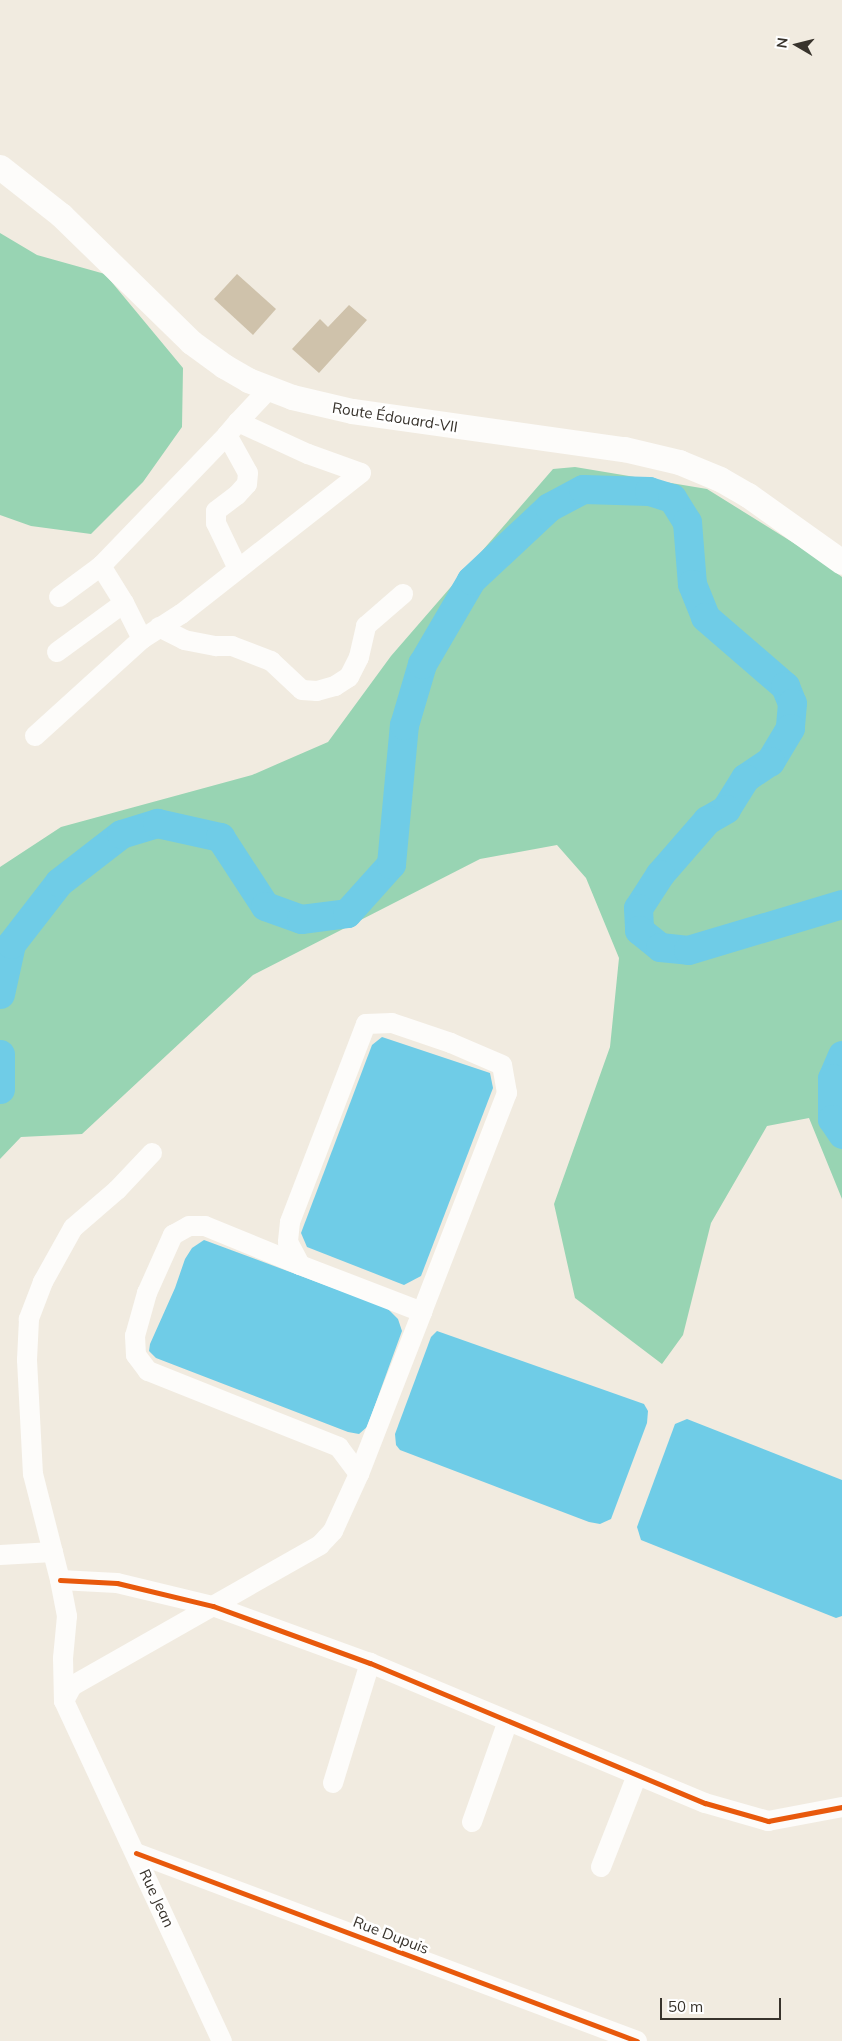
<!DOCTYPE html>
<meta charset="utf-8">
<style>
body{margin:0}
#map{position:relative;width:842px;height:2041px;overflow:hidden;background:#f1ebe0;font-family:Mulish,sans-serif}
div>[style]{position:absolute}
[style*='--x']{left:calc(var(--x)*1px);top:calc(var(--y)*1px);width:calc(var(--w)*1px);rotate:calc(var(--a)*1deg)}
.forest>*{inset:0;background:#98d4b3}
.water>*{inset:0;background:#6fcce7}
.river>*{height:29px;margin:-14.5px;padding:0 14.5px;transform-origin:14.5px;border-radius:14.5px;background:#6fcce7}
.building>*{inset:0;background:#cfc2ab}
.minor>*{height:20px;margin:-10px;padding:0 10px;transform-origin:10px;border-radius:10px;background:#fdfcfa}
.major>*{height:25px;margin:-12.5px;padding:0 12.5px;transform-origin:12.5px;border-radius:12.5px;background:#fdfcfa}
.cycleway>*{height:5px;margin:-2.5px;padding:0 2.5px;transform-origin:2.5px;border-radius:2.5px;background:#e8590c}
span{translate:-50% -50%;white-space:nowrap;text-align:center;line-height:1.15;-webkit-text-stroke:5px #fff;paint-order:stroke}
.street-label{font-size:15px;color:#38332c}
.north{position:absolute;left:772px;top:20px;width:50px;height:50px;-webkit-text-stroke:4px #fff;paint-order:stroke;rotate:278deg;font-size:14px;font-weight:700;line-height:20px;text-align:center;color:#38332c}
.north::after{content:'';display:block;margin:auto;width:18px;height:22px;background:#38332c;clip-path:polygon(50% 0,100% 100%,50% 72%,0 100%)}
.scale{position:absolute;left:660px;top:1998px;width:121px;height:22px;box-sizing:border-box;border:2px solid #38332c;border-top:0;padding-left:6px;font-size:15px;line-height:18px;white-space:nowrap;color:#38332c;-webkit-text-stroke:4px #fff;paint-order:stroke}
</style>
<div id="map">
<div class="forest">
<div style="clip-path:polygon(0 233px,37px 255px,105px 274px,183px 368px,182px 427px,143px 482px,91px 534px,31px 526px,0 515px)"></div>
<div style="clip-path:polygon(575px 467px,707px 489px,813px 555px,842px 577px,842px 1199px,809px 1118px,767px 1126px,711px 1223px,683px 1335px,662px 1364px,575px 1298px,554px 1204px,610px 1047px,619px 958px,586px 878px,557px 845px,480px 859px,253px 975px,82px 1134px,21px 1137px,0 1159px,0 867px,61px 827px,252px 775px,328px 742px,391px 656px,553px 469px)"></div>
</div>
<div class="water">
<div style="clip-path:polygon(382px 1037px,490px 1073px,493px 1088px,421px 1276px,404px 1285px,307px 1247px,301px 1233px,372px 1045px)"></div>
<div style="clip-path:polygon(204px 1240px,387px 1308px,398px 1319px,402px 1331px,367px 1427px,359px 1434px,348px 1432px,156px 1358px,149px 1351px,150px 1344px,175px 1288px,185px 1259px,192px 1248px)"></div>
<div style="clip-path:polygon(437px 1331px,644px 1404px,648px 1411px,647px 1423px,611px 1519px,600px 1524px,589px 1522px,400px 1450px,396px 1445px,395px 1434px,431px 1337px)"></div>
<div style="clip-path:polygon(687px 1419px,842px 1480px,842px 1616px,836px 1618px,641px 1540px,637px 1527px,675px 1424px)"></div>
</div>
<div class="river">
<div style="--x:0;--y:994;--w:51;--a:-77.6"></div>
<div style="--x:11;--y:944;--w:78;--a:-52.3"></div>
<div style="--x:59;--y:882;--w:78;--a:-37.7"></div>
<div style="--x:121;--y:834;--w:38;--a:-17"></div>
<div style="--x:157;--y:823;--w:65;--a:12.5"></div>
<div style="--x:220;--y:837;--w:82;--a:56.9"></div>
<div style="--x:265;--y:906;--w:38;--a:20"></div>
<div style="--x:301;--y:919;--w:46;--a:-7.4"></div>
<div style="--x:347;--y:913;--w:66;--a:-48.1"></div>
<div style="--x:391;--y:864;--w:140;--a:-84.7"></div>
<div style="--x:404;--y:725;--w:64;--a:-73.6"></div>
<div style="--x:422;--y:664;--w:97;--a:-59.7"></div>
<div style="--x:471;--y:580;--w:107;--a:-43.1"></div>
<div style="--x:549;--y:507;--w:38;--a:-28"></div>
<div style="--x:583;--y:489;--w:66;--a:1.7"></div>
<div style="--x:649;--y:491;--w:24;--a:17"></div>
<div style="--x:672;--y:498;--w:28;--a:58"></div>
<div style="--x:687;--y:522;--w:62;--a:85.4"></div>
<div style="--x:692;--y:584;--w:35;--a:68"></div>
<div style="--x:705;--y:617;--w:106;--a:40.8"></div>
<div style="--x:785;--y:686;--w:18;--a:68"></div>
<div style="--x:792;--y:703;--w:25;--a:95"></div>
<div style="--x:790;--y:728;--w:39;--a:121"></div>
<div style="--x:770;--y:761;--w:30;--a:146"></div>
<div style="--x:745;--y:778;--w:36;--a:122"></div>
<div style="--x:726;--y:809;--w:22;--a:150"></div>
<div style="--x:707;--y:820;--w:72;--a:131"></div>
<div style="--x:660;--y:874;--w:40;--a:122.9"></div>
<div style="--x:638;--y:908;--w:22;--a:87"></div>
<div style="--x:639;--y:930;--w:27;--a:39"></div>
<div style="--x:660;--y:947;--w:28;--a:6"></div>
<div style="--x:688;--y:950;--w:161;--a:-16.6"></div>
<div style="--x:0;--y:1054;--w:35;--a:90"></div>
<div style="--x:842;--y:1055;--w:25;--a:113"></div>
<div style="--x:832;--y:1078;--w:41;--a:90"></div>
<div style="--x:832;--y:1119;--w:18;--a:56"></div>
</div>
<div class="building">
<div style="clip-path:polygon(237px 274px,276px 309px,253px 335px,214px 299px)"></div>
<div style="clip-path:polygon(349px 305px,367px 320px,319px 373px,292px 349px,320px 319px,328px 327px)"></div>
</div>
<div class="minor">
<div style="--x:238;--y:422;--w:77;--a:24.6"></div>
<div style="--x:308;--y:454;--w:56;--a:19.7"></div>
<div style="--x:361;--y:473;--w:229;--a:141.9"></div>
<div style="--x:181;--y:614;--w:46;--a:147.3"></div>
<div style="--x:142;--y:639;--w:40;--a:-116.6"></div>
<div style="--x:124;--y:603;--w:44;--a:-121.9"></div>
<div style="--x:101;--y:566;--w:182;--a:-46.1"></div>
<div style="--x:227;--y:435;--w:17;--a:-50"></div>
<div style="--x:238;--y:422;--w:45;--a:-46.8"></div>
<div style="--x:227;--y:435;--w:43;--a:61.1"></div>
<div style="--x:248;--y:473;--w:11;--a:95"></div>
<div style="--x:247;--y:484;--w:15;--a:132"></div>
<div style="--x:237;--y:495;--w:26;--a:143"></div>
<div style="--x:216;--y:511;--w:12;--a:90"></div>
<div style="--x:216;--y:523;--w:51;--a:64.4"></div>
<div style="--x:59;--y:597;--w:52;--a:-36.4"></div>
<div style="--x:159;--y:627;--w:28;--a:27"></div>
<div style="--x:184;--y:640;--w:33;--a:11"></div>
<div style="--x:216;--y:646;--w:16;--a:0"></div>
<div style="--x:232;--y:646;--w:42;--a:21"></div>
<div style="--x:271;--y:661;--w:42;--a:43.1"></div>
<div style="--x:302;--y:690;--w:15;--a:4"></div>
<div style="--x:317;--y:691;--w:19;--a:-16"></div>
<div style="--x:335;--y:686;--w:17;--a:-33"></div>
<div style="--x:349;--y:677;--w:22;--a:-63"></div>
<div style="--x:359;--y:657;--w:32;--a:-77"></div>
<div style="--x:366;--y:626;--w:49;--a:-40.9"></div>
<div style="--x:57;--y:652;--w:83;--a:-36.2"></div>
<div style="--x:35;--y:736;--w:144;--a:-42.2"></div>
<div style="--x:152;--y:1153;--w:51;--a:133.4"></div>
<div style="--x:117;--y:1190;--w:58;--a:139.2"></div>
<div style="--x:73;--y:1228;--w:62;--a:119.1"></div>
<div style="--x:43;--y:1282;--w:40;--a:111"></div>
<div style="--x:29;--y:1319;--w:41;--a:92.8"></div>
<div style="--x:27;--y:1360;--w:114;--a:87"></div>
<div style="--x:33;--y:1474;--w:109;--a:75.7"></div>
<div style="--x:60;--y:1580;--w:37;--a:79"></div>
<div style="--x:67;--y:1616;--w:42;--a:95.4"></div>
<div style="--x:63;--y:1658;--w:43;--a:88.7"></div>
<div style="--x:64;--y:1701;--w:375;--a:65.1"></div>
<div style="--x:359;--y:1474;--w:174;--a:-68.7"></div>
<div style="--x:422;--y:1312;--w:235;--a:-68.8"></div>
<div style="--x:507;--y:1093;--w:28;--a:-100"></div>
<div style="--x:502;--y:1065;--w:56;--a:-156.7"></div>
<div style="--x:451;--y:1043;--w:62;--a:-161.3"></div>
<div style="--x:392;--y:1023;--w:26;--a:178"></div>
<div style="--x:366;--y:1024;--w:212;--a:111"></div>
<div style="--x:290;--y:1222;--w:20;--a:96"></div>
<div style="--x:288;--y:1242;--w:26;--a:62"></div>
<div style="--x:300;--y:1265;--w:131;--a:21.1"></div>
<div style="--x:0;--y:1555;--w:53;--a:-3.2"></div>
<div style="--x:60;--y:1580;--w:57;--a:3"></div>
<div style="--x:117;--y:1583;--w:99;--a:13.5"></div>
<div style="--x:213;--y:1606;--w:167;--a:20"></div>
<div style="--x:370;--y:1663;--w:363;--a:22.7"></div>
<div style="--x:705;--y:1803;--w:66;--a:15.9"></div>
<div style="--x:768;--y:1821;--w:75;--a:-10.7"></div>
<div style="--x:64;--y:1701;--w:17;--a:-62"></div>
<div style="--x:72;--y:1686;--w:285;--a:-29.6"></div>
<div style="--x:320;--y:1545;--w:19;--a:-47"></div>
<div style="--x:333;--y:1531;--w:63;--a:-65.5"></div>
<div style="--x:359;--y:1474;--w:34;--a:-127"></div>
<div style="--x:339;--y:1447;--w:206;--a:-158.3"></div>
<div style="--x:148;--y:1371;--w:20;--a:-127"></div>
<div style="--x:136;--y:1355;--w:19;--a:-93"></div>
<div style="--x:135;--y:1336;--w:45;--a:-74.4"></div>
<div style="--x:147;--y:1293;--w:64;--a:-65.9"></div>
<div style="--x:173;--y:1235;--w:18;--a:-29"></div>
<div style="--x:189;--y:1226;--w:16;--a:0"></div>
<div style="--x:205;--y:1226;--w:103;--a:22.3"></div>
<div style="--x:333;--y:1783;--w:126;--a:-72.9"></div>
<div style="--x:472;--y:1822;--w:107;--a:-70.4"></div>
<div style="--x:136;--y:1853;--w:535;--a:20.57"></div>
<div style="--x:601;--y:1867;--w:99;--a:-68.6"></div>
</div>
<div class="major">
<div style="--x:0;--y:167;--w:78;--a:38.2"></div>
<div style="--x:61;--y:215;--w:182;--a:44.3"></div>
<div style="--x:191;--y:342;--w:41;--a:36"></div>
<div style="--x:224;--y:366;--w:28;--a:30"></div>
<div style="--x:248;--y:380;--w:47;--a:21.1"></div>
<div style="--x:292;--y:397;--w:62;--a:13.1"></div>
<div style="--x:352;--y:411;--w:275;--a:8"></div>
<div style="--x:624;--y:449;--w:57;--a:13.3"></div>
<div style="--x:679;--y:462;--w:44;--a:22.5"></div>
<div style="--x:720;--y:479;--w:32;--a:30"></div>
<div style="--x:748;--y:495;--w:115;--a:35.5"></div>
</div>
<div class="cycleway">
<div style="--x:60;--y:1580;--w:57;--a:3"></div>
<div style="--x:117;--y:1583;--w:99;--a:13.5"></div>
<div style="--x:213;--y:1606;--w:167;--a:20"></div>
<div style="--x:370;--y:1663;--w:363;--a:22.7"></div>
<div style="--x:705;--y:1803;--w:66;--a:15.9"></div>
<div style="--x:768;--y:1821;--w:75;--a:-10.7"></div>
<div style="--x:136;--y:1853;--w:535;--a:20.57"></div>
</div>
<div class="street-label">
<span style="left:395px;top:417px;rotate:9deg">Route Édouard-VII</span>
<span style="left:157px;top:1898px;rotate:65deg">Rue Jean</span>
<span style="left:391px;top:1935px;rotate:21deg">Rue Dupuis</span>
</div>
<div class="north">N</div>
<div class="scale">50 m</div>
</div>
